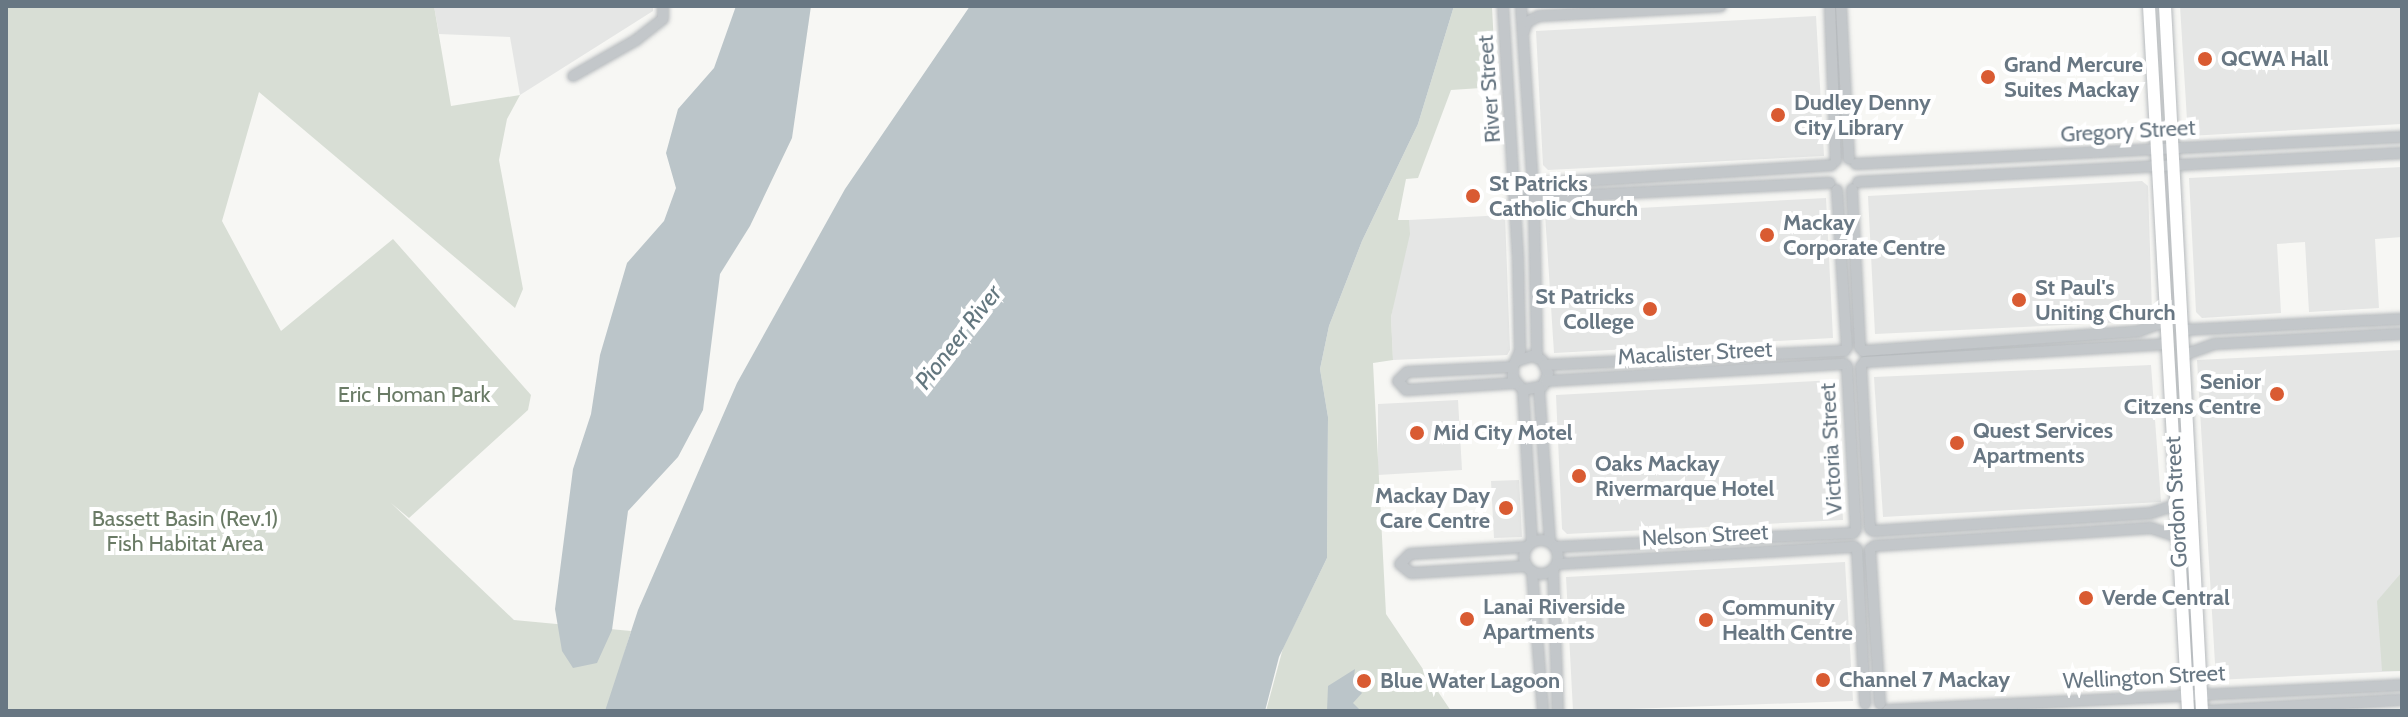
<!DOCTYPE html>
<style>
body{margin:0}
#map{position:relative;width:2408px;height:717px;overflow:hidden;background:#f7f7f4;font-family:Cabin,sans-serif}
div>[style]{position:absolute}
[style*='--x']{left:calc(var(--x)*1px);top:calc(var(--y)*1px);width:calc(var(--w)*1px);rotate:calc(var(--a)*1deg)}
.built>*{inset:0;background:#e5e6e5}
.green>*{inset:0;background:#d8ded5}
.water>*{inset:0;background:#bbc5c9}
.roads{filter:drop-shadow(0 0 2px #b6babd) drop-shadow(0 0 2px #b6babd)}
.minor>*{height:10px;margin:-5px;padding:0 5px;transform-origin:5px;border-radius:5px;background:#c3c7ca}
.minor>.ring{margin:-5px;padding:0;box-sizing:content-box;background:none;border:10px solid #c3c7ca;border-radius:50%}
.major>*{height:12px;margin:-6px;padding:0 6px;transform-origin:6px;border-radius:6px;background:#fff}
.dots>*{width:22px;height:22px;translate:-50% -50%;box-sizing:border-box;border:4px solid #fff;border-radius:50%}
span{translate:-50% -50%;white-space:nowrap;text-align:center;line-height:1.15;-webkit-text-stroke:8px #fff;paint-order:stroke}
.poi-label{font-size:22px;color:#687783;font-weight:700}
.left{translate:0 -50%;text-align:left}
.right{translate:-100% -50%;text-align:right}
.street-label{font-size:22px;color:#687783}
.park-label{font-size:22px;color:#6a7b66}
.water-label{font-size:24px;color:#63777f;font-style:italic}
.frame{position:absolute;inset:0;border:8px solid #687783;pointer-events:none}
</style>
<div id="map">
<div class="built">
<div style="clip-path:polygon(434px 6px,653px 6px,653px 11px,520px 95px,510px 37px,439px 34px)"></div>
<div style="clip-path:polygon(2180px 6px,2402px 6px,2402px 124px,2188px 136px)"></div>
<div style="clip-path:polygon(1816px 16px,1824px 156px,1548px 170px,1543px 165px,1536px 31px)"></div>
<div style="clip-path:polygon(2402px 167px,2402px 237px,2375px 239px,2379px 308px,2309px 312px,2305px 242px,2277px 244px,2281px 313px,2202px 318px,2196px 312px,2189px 178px)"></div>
<div style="clip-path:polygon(2142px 181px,2148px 186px,2152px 312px,2147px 321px,1875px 334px,1868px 196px)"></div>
<div style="clip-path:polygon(1826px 198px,1833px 338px,1554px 353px,1545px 213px)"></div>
<div style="clip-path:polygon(1505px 215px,1510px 350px,1507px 355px,1393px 360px,1391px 317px,1409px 220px)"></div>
<div style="clip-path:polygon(2402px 350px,2402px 671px,2216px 680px,2197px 360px)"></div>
<div style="clip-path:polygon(2151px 365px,2161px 502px,1883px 517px,1874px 377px)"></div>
<div style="clip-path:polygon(1836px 380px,1843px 520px,1567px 534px,1562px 529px,1556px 395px)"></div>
<div style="clip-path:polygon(1458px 400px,1462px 470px,1378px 475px,1378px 404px)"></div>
<div style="clip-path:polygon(1519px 480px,1522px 537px,1494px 538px,1491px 481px)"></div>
<div style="clip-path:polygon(1845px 562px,1853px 701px,1573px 711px,1566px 577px)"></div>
</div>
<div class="green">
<div style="clip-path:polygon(6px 6px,434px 6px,451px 106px,520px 95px,507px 119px,499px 160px,523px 289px,515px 308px,259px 92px,222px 221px,281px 331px,393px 239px,531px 395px,528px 410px,409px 518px,391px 503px,514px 620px,631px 631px,607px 711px,6px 711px)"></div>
<div style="clip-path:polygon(1454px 6px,1492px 6px,1496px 87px,1451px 90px,1418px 178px,1406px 179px,1398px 220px,1409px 220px,1410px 234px,1391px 317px,1393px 360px,1373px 363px,1386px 614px,1451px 711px,1266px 711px,1283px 648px,1327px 558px,1328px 417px,1320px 369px,1329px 326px,1362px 241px,1418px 124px)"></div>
<div style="clip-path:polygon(2402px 572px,2402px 671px,2382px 671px,2377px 601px)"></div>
</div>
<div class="water">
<div style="clip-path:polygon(736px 6px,811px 6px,792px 138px,750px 226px,720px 274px,703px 410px,678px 457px,628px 511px,612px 630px,597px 663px,573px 668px,562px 651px,555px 609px,573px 469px,591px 414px,600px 355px,627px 263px,664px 221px,676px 188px,666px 153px,678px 109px,714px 68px)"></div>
<div style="clip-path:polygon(970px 6px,1454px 6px,1418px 124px,1362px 241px,1329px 326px,1320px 369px,1328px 417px,1327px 558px,1279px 657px,1265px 711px,605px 711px,638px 610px,737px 383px,845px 189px)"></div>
<div style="clip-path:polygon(1355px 669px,1353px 683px,1362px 693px,1353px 703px,1361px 711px,1327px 711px,1328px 686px)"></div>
</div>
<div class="roads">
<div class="minor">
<div style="--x:1503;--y:6;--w:254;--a:86.6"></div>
<div style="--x:1518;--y:260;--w:91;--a:88.7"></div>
<div style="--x:1520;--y:351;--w:17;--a:114"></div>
<div style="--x:1513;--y:367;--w:11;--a:90"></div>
<div style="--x:1513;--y:378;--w:16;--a:50"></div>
<div style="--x:1523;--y:390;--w:20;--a:-11"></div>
<div style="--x:1543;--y:386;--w:14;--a:-69"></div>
<div style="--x:1548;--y:373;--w:14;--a:-115"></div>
<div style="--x:1542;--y:360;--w:11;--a:-158"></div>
<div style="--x:1532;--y:356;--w:16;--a:162"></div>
<div style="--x:1521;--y:6;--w:194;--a:86.2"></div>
<div style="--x:1534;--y:200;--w:157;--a:88.9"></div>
<div style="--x:1830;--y:7;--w:154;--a:87.8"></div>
<div style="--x:1841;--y:7;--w:152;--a:87"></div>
<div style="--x:1524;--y:31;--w:9;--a:-72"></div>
<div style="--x:1527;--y:22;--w:13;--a:-27"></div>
<div style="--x:1539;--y:16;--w:182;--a:-3.1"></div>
<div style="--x:573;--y:76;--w:73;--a:-29.7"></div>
<div style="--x:636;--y:40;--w:34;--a:-38"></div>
<div style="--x:663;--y:19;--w:13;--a:-90"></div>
<div style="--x:1856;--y:164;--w:547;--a:-2.83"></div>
<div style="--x:1858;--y:182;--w:545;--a:-3.05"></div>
<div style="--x:1852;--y:189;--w:159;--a:87.1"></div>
<div style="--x:1837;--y:190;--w:158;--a:86.4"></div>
<div style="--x:1516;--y:192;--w:19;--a:-25"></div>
<div style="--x:1533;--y:184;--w:299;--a:-3.6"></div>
<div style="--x:1529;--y:198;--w:301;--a:-2.9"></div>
<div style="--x:2183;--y:330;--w:219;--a:-2.9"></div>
<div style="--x:1863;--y:351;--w:277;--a:-4.1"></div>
<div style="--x:2139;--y:331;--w:30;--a:-20"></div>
<div style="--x:2184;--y:355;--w:33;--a:-20"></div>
<div style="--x:2215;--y:344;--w:187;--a:-3.1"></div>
<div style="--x:1864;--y:362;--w:305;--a:-3.4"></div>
<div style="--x:1545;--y:365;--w:300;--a:-2.7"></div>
<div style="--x:1847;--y:366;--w:164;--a:86.9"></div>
<div style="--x:1861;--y:366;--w:163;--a:86.8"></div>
<div style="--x:1513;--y:367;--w:106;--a:177.3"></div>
<div style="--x:1407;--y:372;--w:13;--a:135"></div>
<div style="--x:1398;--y:381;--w:12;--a:48"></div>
<div style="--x:1406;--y:390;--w:109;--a:-3.7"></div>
<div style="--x:1546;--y:381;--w:299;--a:-3.3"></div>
<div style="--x:1539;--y:389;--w:152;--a:85.9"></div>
<div style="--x:1523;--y:390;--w:152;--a:86.6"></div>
<div style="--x:1873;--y:531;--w:279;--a:-3.7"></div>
<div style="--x:2151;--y:513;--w:26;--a:-18"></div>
<div class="ring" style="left:1524px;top:540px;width:24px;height:24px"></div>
<div style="--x:1874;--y:546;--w:278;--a:-3.7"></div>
<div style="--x:2151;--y:528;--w:28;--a:18"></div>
<div style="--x:1556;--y:547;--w:298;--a:-2.7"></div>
<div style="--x:1857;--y:549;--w:155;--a:87"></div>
<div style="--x:1870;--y:549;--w:155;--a:86.3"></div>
<div style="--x:1557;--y:564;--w:298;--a:-3.3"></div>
<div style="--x:1527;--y:566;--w:116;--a:176.5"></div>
<div style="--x:1411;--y:573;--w:14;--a:-141"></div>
<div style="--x:1400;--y:564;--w:14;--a:-45"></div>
<div style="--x:1410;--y:554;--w:117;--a:-3.4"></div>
<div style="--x:1553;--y:569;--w:142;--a:88"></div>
<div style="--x:1532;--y:571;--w:140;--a:85.5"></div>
<div style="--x:1888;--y:710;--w:515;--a:-2.78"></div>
<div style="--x:2204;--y:711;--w:198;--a:-3.2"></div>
</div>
<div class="major">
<div style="--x:2149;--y:6;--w:706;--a:86.83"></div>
<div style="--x:2165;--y:6;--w:706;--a:87"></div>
</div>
</div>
<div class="dots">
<div style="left:2205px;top:59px;background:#d95b32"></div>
<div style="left:1988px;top:77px;background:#d95b32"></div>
<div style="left:1778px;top:115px;background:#d95b32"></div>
<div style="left:1473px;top:196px;background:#d95b32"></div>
<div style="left:1767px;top:235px;background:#d95b32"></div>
<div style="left:2019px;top:300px;background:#d95b32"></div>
<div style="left:1650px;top:309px;background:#d95b32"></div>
<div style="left:2277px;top:394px;background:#d95b32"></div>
<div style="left:1417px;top:433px;background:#d95b32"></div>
<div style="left:1957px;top:443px;background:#d95b32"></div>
<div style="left:1579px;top:476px;background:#d95b32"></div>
<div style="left:1506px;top:508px;background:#d95b32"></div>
<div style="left:2086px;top:598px;background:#d95b32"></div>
<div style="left:1467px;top:619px;background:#d95b32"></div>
<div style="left:1706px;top:620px;background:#d95b32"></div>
<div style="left:1823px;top:680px;background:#d95b32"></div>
<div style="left:1364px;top:681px;background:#d95b32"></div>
</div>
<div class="poi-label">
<span class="left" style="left:2221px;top:59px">QCWA Hall</span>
<span class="left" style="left:2004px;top:77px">Grand Mercure<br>Suites Mackay</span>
<span class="left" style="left:1794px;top:115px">Dudley Denny<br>City Library</span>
<span class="left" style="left:1489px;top:196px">St Patricks<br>Catholic Church</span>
<span class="left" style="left:1783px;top:235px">Mackay<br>Corporate Centre</span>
<span class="left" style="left:2035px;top:300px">St Paul's<br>Uniting Church</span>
<span class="right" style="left:1634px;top:309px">St Patricks<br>College</span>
<span class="right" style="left:2261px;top:394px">Senior<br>Citzens Centre</span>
<span class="left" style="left:1973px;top:443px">Quest Services<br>Apartments</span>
<span class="left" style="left:1433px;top:433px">Mid City Motel</span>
<span class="left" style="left:1595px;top:476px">Oaks Mackay<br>Rivermarque Hotel</span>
<span class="right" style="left:1490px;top:508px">Mackay Day<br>Care Centre</span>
<span class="left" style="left:2102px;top:598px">Verde Central</span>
<span class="left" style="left:1483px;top:619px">Lanai Riverside<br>Apartments</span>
<span class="left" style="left:1722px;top:620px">Community<br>Health Centre</span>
<span class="left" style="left:1839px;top:680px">Channel 7 Mackay</span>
<span class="left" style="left:1380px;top:681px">Blue Water Lagoon</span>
</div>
<div class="street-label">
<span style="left:1489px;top:89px;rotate:-94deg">River Street</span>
<span style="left:2128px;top:131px;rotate:-3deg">Gregory Street</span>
<span style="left:1695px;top:353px;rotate:-3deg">Macalister Street</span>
<span style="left:1831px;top:449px;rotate:-93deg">Victoria Street</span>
<span style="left:2176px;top:502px;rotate:-93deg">Gordon Street</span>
<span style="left:1705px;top:535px;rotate:-3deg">Nelson Street</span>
<span style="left:2144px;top:677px;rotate:-3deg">Wellington Street</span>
</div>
<div class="park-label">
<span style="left:414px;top:395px">Eric Homan Park</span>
<span style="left:185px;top:531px">Bassett Basin (Rev.1)<br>Fish Habitat Area</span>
</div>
<div class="water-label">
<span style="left:958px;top:337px;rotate:-52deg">Pioneer River</span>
</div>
<div class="frame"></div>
</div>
